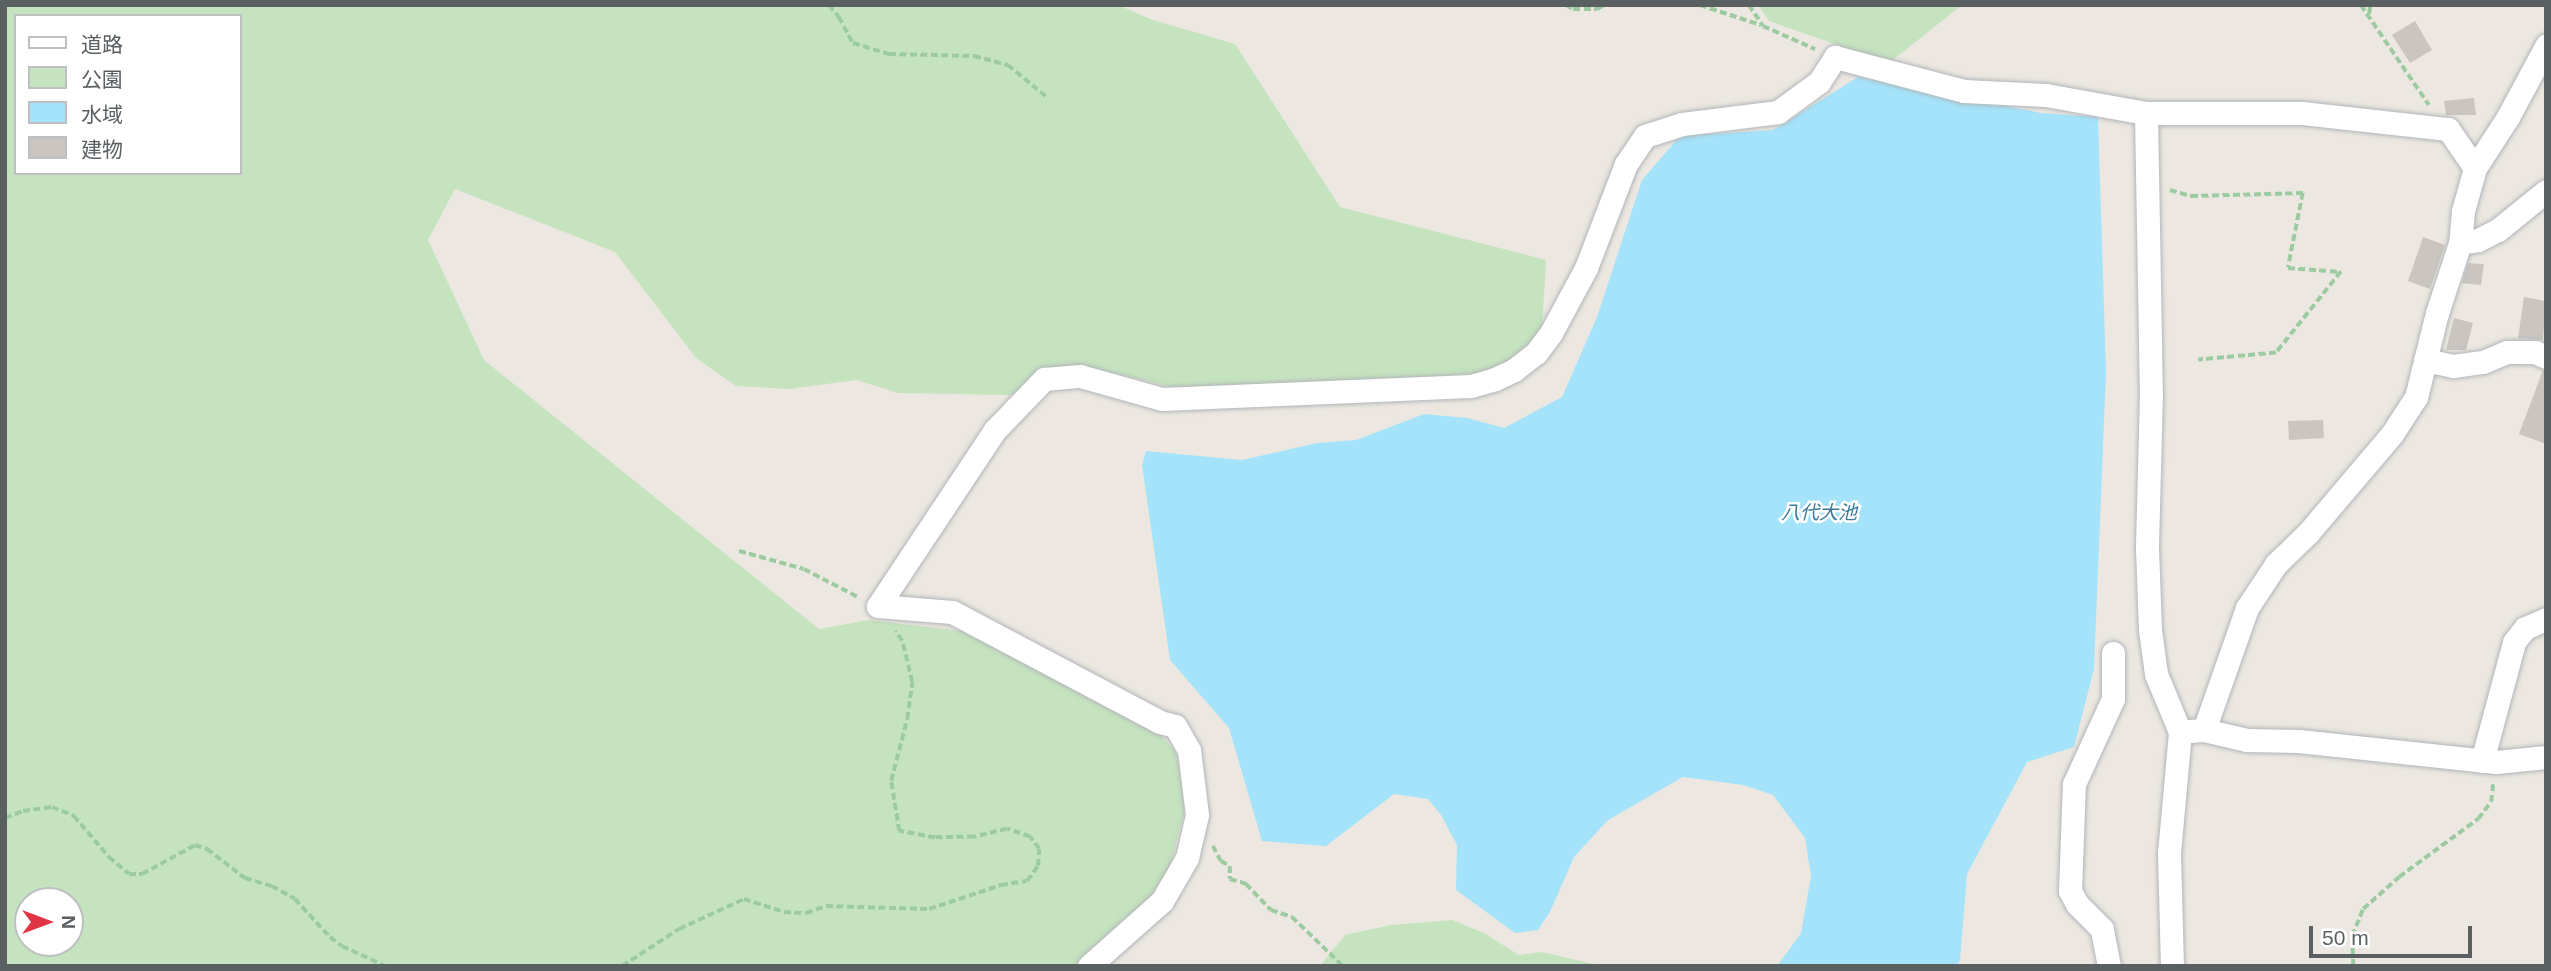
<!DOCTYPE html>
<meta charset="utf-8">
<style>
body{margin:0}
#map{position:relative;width:2551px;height:971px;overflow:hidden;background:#ece8e1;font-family:Arial,"Noto Sans JP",sans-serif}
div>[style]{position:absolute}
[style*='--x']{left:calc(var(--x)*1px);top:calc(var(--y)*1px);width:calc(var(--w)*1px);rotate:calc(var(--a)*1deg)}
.green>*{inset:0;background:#c5e3bf}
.water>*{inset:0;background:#a4e3fa}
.building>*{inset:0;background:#cac5c1}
.path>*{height:3.5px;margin-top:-1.75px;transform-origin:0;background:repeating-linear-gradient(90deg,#9dcba1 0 7px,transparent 0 10.5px)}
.roads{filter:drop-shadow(0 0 2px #b2b5b8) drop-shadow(0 0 2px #b2b5b8)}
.minor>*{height:23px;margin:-11.5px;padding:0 11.5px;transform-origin:11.5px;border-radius:11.5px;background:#fff}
span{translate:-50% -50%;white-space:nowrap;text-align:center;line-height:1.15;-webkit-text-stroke:5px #fff;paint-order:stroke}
.water-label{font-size:19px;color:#3d7a9a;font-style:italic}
.frame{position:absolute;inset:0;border:7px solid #5a5f62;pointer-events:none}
.legend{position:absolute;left:14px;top:14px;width:228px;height:161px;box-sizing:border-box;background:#fff;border:2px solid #bdbfc0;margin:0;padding:9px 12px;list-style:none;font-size:21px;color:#5a5f62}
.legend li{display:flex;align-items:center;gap:14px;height:35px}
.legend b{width:35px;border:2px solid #bdbfc0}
.north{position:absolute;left:14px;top:887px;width:70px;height:70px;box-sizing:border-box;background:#fff;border:2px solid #bdbfc0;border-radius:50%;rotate:90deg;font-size:19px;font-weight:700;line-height:28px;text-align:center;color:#5a5f62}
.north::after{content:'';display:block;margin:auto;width:24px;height:32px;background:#df3544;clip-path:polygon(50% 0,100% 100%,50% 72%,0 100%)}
.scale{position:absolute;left:2309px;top:926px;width:163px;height:32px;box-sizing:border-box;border:4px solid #5a5f62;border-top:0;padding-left:9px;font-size:21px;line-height:24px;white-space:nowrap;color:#5a5f62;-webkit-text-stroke:5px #fff;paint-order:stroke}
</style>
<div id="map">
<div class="green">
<div style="clip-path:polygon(evenodd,5px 5px,1118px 5px,1153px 20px,1235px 44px,1340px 207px,1546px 260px,1542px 331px,1508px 367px,1471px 374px,1333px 385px,1179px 389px,1095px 368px,1050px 369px,1013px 395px,898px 393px,857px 380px,789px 389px,736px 386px,696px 358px,615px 252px,455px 189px,428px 240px,484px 360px,819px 629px,869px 620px,961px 631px,1157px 731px,1176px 752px,1186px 805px,1166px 882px,1076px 966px,5px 966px,5px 5px,16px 16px,240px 16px,240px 173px,16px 173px,16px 16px,5px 5px,28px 901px,70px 901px,70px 943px,28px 943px,28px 901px)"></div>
<div style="clip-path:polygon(1758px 5px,1962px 5px,1889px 63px,1769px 21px)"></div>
<div style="clip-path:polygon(1452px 920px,1484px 933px,1519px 955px,1542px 952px,1602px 966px,1320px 966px,1345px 935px,1391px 925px)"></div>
</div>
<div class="water">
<div style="clip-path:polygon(1858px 77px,2041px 113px,2098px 117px,2106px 372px,2094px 669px,2074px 747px,2027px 762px,1967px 874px,1960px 960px,1956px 966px,1777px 966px,1801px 933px,1811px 876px,1805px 838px,1773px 795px,1743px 785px,1683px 777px,1608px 820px,1574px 857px,1550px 912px,1538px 930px,1515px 933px,1456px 890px,1457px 845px,1441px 815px,1428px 799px,1394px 794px,1326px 846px,1262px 841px,1229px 728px,1170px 660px,1142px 465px,1146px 451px,1242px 460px,1317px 443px,1356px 440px,1424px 414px,1467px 418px,1504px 428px,1562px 397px,1597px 317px,1642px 180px,1680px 136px,1773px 130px)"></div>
</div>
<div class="building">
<div style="clip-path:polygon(2415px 21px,2432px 50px,2410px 63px,2392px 35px)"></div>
<div style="clip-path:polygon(2474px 98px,2476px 115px,2446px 115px,2444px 101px)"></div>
<div style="clip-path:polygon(2423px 237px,2445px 245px,2430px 289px,2408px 281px)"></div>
<div style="clip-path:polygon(2468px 263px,2484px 264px,2481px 285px,2462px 283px)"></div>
<div style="clip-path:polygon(2524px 297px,2546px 301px,2543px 340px,2518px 338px)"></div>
<div style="clip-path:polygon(2454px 318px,2473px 323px,2466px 350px,2446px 350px)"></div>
<div style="clip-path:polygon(2543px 370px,2546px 371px,2546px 444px,2519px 434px)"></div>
<div style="clip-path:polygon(2323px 420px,2324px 438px,2289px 440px,2288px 421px)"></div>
</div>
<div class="path">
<div style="--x:829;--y:5;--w:16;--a:50"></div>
<div style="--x:839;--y:17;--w:30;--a:62"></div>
<div style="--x:853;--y:43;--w:38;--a:17"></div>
<div style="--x:889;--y:54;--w:85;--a:1.3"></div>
<div style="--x:974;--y:56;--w:35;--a:15"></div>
<div style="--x:1008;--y:65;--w:52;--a:39.5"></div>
<div style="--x:1566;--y:5;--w:8;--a:30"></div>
<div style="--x:1573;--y:9;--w:24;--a:0"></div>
<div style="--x:1597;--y:9;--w:8;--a:-30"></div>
<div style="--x:1700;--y:5;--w:64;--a:18.2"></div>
<div style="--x:1749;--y:5;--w:25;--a:56"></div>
<div style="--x:1763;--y:26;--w:57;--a:23.9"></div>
<div style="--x:2361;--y:5;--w:121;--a:55.8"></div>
<div style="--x:2369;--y:14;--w:9;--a:-84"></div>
<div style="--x:2170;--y:190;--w:22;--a:16"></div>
<div style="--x:2191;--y:196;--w:112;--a:-1.5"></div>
<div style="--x:2303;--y:193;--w:76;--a:101.3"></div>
<div style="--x:2288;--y:268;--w:53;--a:4.3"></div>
<div style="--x:2341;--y:272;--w:104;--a:128.7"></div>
<div style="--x:2276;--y:353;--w:78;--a:174.9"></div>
<div style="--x:739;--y:551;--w:67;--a:15.5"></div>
<div style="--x:804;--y:569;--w:63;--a:27.4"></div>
<div style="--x:5;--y:818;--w:19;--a:-21"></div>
<div style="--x:23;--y:811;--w:29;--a:-8"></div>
<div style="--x:52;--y:807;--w:24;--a:22"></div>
<div style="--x:74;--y:816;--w:54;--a:49.5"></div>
<div style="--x:109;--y:857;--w:26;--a:40"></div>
<div style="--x:129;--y:874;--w:13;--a:0"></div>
<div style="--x:142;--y:874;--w:60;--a:-28.7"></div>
<div style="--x:195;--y:845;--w:13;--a:18"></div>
<div style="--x:207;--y:849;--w:48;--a:37.3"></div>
<div style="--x:245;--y:878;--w:28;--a:17"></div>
<div style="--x:272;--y:886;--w:26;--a:29"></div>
<div style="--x:295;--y:899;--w:52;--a:47.4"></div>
<div style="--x:330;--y:937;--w:15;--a:37"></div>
<div style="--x:342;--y:946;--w:47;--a:24.9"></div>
<div style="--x:1213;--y:846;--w:17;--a:62"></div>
<div style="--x:1221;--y:861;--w:10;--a:29"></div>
<div style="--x:1230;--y:866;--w:13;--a:90"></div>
<div style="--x:1230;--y:879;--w:17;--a:17"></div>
<div style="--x:1246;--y:884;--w:36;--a:46"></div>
<div style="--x:1271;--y:910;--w:22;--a:18"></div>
<div style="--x:1292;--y:917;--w:71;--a:43.9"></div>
<div style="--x:622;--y:966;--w:68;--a:-33"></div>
<div style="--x:679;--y:929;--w:72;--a:-24.8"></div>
<div style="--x:744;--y:899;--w:42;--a:18"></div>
<div style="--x:784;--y:912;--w:22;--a:3"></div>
<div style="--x:806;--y:913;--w:21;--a:-19"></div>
<div style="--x:826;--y:906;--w:103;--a:1.7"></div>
<div style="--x:929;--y:909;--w:76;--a:-18.4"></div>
<div style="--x:1001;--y:885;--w:26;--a:-9"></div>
<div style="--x:1027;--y:881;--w:19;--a:-54"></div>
<div style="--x:1038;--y:866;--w:17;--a:-87"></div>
<div style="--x:1039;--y:849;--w:15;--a:-127"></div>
<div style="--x:1030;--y:837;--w:24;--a:-161"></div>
<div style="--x:1007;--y:829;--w:34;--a:166"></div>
<div style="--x:974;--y:837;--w:39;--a:179"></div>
<div style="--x:935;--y:838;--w:37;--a:-169"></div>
<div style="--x:899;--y:831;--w:51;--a:-99.1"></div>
<div style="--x:891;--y:781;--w:64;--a:-75.5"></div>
<div style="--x:907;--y:719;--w:37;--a:-82"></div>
<div style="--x:912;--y:682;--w:42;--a:-103.7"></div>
<div style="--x:902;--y:641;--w:12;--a:-125"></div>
<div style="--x:2353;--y:966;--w:30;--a:-92"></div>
<div style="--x:2352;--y:936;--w:29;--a:-68"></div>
<div style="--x:2363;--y:909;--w:48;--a:-41.6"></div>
<div style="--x:2399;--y:877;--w:98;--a:-36.3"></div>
<div style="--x:2478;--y:819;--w:21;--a:-53"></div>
<div style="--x:2491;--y:802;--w:20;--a:-84"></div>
</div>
<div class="roads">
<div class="minor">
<div style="--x:2146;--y:113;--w:280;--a:89"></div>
<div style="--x:2151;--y:393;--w:155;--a:91.5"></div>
<div style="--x:2147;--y:548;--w:82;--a:87.9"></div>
<div style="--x:2150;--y:630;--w:44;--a:82.2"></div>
<div style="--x:2156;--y:674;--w:63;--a:67.5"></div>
<div style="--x:2180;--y:732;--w:121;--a:95.2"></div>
<div style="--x:2169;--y:853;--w:113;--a:88.5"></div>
<div style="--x:2475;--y:168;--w:61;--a:-57.1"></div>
<div style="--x:2508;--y:117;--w:81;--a:-61.8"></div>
<div style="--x:2460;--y:243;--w:18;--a:-9"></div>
<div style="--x:2478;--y:240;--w:22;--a:-27"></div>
<div style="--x:2498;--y:230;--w:62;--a:-39.1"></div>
<div style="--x:2425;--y:360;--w:29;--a:12"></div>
<div style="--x:2453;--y:366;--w:30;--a:-8"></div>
<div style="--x:2483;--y:362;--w:26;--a:-23"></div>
<div style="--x:2507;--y:352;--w:28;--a:0"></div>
<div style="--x:2535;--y:352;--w:12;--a:24"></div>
<div style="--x:2190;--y:731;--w:14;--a:-4"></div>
<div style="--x:2204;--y:730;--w:44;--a:13.1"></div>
<div style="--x:2247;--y:740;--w:52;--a:1.1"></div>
<div style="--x:2299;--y:741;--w:198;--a:6.1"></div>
<div style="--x:2496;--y:762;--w:50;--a:-5.7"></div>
<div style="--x:2482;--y:761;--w:123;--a:-74.9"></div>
<div style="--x:2514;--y:642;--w:18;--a:-52"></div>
<div style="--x:2525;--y:628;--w:23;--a:-23"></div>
<div style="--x:1089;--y:966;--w:98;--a:-41.7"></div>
<div style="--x:1162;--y:901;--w:50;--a:-59.8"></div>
<div style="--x:1187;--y:858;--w:44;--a:-76.9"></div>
<div style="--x:1197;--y:815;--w:65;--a:-97"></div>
<div style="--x:1189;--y:750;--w:28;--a:-120"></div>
<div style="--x:1175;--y:726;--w:16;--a:-165"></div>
<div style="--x:1160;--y:722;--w:235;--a:-152.1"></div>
<div style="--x:952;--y:612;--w:74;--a:-175.4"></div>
<div style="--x:878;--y:606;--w:211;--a:-56.4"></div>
<div style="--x:995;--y:430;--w:71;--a:-46.1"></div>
<div style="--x:1044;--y:379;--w:36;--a:-5"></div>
<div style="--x:1080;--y:376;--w:85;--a:15.7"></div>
<div style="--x:1162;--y:399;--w:309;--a:-2.4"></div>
<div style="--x:1471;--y:386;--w:25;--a:-16"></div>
<div style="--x:1495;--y:379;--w:21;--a:-25"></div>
<div style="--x:1514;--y:370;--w:28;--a:-38"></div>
<div style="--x:1536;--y:353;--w:25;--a:-53"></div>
<div style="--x:1551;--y:333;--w:74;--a:-61.7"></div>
<div style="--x:1586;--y:268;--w:111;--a:-69"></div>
<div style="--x:1626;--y:164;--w:34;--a:-56"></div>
<div style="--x:1645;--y:136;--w:39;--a:-18"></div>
<div style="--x:1682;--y:124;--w:97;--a:-7.1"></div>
<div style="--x:1778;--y:112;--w:51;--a:-36.2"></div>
<div style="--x:1819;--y:82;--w:30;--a:-57"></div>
<div style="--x:1835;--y:57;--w:133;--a:14.8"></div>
<div style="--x:1964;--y:91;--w:82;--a:2.8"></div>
<div style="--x:2046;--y:95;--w:102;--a:10.2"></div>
<div style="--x:2146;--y:113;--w:156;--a:0"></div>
<div style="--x:2302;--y:113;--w:147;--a:6.3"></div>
<div style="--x:2448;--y:129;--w:47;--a:55.3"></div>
<div style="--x:2475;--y:168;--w:45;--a:105.6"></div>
<div style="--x:2463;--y:211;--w:32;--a:95"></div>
<div style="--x:2460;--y:243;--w:74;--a:108.2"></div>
<div style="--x:2437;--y:313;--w:87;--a:104"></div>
<div style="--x:2416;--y:397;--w:44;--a:123"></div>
<div style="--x:2392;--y:434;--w:130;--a:130.3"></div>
<div style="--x:2308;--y:533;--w:45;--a:135.9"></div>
<div style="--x:2276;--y:564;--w:53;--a:123.4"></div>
<div style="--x:2247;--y:608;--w:129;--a:109.4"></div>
<div style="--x:2109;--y:966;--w:38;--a:-101"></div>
<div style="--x:2102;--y:929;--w:35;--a:-135"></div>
<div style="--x:2077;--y:904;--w:15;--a:-118"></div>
<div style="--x:2070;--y:891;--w:107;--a:-87.9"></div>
<div style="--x:2074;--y:784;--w:94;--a:-65.4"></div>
<div style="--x:2113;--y:699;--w:46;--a:-90"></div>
</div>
</div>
<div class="water-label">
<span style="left:1819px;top:513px">八代大池</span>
</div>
<div class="frame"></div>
<ul class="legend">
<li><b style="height:9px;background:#fff"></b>道路</li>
<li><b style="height:19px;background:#c5e3bf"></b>公園</li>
<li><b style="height:19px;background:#a4e3fa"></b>水域</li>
<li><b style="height:19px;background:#cac5c1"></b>建物</li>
</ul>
<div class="north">N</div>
<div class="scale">50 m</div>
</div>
